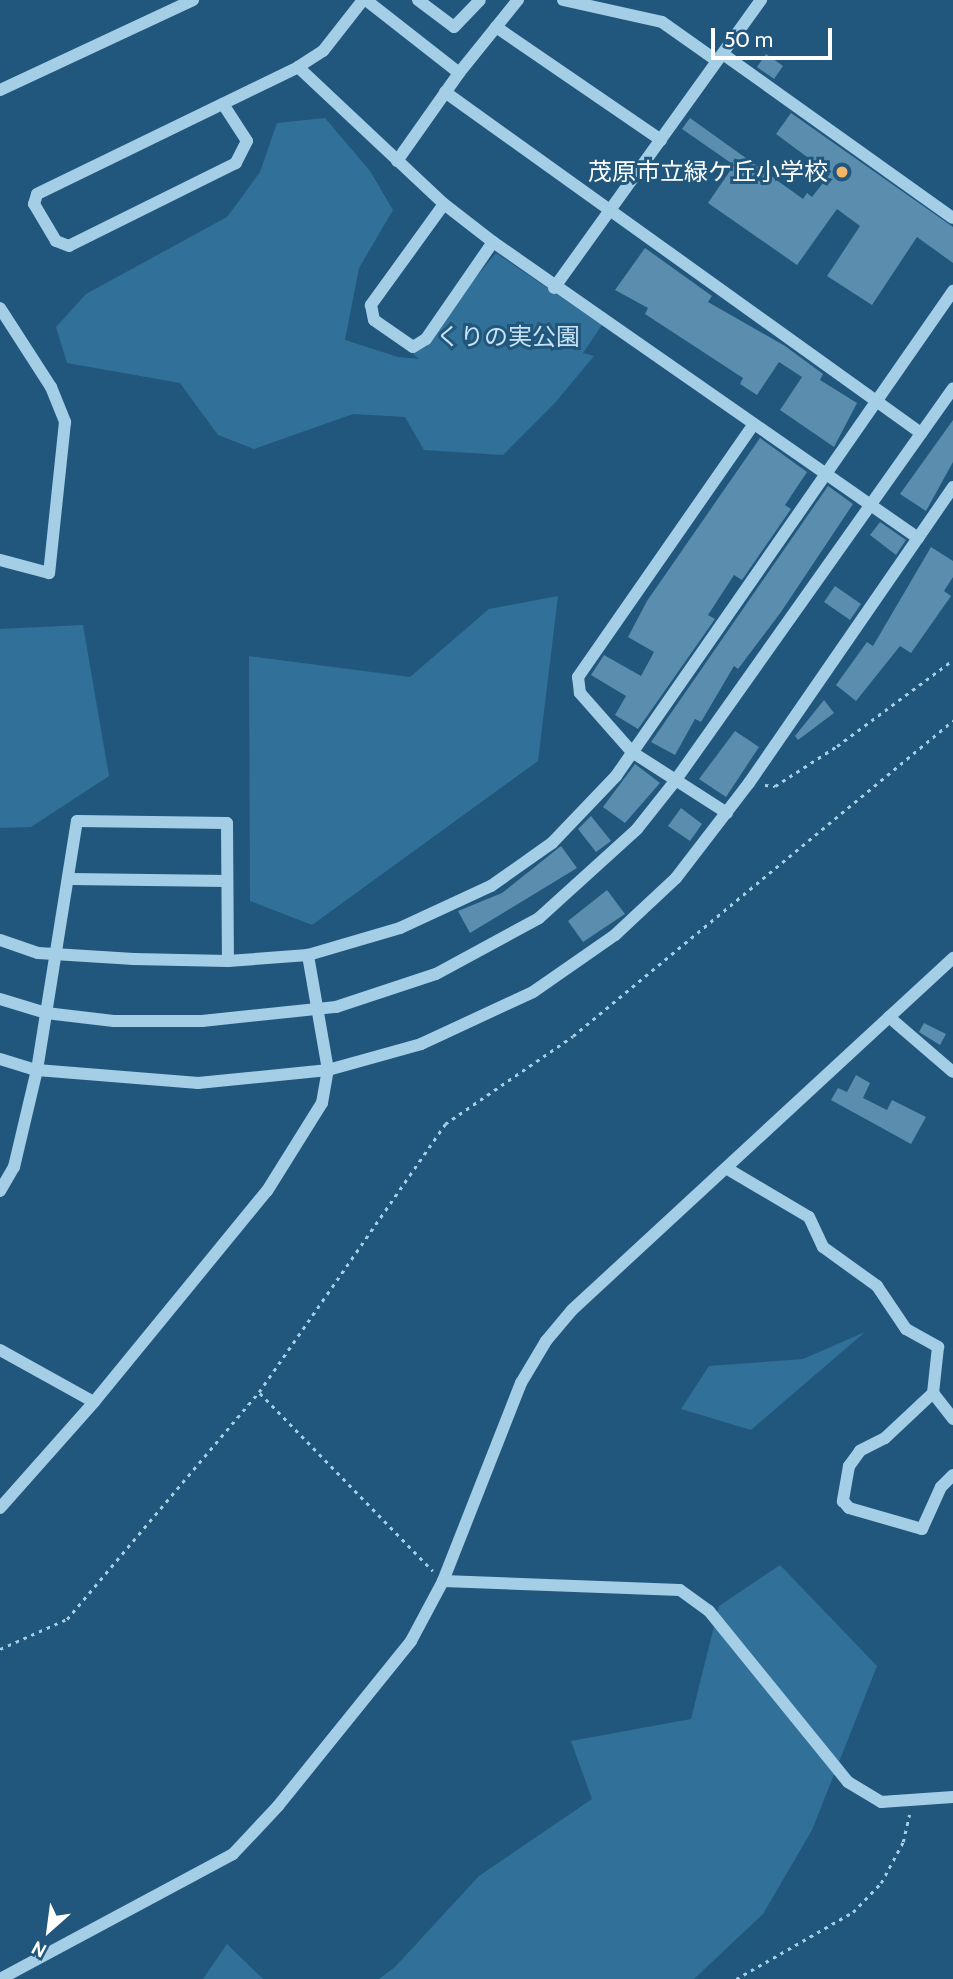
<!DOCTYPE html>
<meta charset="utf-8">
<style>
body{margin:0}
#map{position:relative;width:953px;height:1979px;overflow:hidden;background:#21577c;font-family:Cabin,"Noto Sans JP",sans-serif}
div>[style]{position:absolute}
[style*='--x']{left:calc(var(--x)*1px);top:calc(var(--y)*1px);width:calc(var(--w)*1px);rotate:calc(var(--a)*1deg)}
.green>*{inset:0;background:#317098}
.building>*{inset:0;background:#5a8dae}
.path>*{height:2.5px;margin-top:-1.25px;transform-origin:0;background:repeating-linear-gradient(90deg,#a4cde6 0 3.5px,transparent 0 8.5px)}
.minor>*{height:12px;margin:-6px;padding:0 6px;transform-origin:6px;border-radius:6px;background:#a4cde6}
.dots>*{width:19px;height:19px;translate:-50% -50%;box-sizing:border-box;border:4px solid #21577c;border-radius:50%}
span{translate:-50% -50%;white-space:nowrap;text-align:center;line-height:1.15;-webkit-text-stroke:6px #21577c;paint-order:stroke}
.poi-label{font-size:24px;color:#fff}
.right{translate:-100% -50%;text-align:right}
.park-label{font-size:24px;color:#c8e3f5}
.north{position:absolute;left:14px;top:1895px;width:70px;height:70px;-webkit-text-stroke:5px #21577c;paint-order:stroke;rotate:208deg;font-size:19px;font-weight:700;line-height:28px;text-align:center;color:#fff}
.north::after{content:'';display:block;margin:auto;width:24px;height:32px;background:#fff;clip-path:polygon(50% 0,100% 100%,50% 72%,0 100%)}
.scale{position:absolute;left:711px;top:28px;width:121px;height:32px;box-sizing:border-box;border:4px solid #fff;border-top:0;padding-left:9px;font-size:21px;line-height:24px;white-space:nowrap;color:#fff;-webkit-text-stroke:5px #21577c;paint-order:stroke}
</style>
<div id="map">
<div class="green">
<div style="clip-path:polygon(325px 118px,370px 171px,393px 210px,359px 268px,345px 340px,398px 357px,419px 359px,413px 354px,496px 253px,602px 325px,583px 353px,594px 356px,554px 404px,503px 455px,424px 450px,405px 417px,353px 414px,254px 449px,218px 435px,180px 383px,67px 363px,56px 327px,86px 294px,227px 217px,260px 172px,277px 123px)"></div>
<div style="clip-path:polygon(558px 596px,538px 761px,312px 925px,250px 901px,249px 656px,410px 677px,489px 609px)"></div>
<div style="clip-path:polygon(83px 625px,109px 776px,31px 827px,0 828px,0 629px)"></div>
<div style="clip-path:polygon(865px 1332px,751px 1430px,681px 1409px,709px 1366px,803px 1359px)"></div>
<div style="clip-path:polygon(780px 1565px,877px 1666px,812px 1830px,763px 1914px,694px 1979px,379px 1979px,395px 1967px,479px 1876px,592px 1799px,571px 1741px,691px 1719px,719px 1606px)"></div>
<div style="clip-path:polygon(227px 1944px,263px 1979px,203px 1979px)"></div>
</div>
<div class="building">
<div style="clip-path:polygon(766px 54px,783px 66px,774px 79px,757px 67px)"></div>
<div style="clip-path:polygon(791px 113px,953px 227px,953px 263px,917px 237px,872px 305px,827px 276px,860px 226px,837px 209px,797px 265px,708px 203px,734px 165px,682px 129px,690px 118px,803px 199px,807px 193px,812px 197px,830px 174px,776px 134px)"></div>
<div style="clip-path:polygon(645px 248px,712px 296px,708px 302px,785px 346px,823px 374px,820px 380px,857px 403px,834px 447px,780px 410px,802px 377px,779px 362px,757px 395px,740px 384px,743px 378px,645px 314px,648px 308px,615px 290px)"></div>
<div style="clip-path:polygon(953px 420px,953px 462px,926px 511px,900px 494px)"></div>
<div style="clip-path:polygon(760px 438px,807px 472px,785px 505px,791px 509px,742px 580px,734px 575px,708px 615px,715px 619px,638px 729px,615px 715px,626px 696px,591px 675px,604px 655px,641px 676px,654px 652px,628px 637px,647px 601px)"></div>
<div style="clip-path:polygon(828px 486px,853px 504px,781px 612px,738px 669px,734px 666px,701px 722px,695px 719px,675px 755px,651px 742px)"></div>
<div style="clip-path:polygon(880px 522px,906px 540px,896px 555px,870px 535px)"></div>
<div style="clip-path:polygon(931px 547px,953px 561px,953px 577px,944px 591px,951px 596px,911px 653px,900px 646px,856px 701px,836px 685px,867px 642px,873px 646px)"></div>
<div style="clip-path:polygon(835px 586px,861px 604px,850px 620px,824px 602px)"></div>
<div style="clip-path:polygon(824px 700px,834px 713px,798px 740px,795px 736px)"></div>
<div style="clip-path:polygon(735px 731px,759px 747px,726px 797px,699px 779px)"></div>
<div style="clip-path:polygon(635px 764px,660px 783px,625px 823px,603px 807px)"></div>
<div style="clip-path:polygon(681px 808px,702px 824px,690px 841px,668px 826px)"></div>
<div style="clip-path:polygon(591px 816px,611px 841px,596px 852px,578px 829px)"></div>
<div style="clip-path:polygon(561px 846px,577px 868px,470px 933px,458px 911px,502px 893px)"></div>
<div style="clip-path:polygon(607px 890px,625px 914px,583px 942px,568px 921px)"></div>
<div style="clip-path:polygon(924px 1023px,946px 1034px,940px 1045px,919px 1032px)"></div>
<div style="clip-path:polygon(856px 1075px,870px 1083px,863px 1098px,887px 1110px,892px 1100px,926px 1117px,911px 1144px,831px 1100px,838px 1088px,847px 1092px)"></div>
</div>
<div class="path">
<div style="--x:765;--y:785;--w:10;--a:6"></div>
<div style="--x:775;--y:786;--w:74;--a:-32.8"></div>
<div style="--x:837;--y:746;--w:144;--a:-36.6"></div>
<div style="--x:260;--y:1393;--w:248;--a:45.8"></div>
<div style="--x:0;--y:1649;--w:73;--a:-24.1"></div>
<div style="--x:67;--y:1619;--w:297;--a:-49.8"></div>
<div style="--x:259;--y:1392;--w:326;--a:-55.2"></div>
<div style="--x:445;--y:1124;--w:155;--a:-34.5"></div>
<div style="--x:573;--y:1036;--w:494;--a:-39.7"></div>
<div style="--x:736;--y:1979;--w:135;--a:-29.8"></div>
<div style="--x:853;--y:1912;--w:40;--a:-46"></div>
<div style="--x:881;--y:1883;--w:47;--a:-61.8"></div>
<div style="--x:903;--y:1842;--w:28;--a:-77"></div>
</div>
<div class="minor">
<div style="--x:366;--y:0;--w:118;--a:38.1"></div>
<div style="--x:459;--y:73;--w:94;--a:-51.1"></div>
<div style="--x:418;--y:0;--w:45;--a:36.9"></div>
<div style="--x:454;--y:27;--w:37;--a:-46"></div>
<div style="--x:563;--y:0;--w:101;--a:12.5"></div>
<div style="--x:662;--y:22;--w:67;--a:35.3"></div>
<div style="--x:496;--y:27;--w:200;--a:34.4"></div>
<div style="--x:723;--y:54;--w:282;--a:35.5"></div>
<div style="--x:0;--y:90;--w:213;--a:-25"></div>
<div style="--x:445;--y:92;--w:586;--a:35.62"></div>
<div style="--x:223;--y:104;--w:44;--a:57"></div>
<div style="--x:247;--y:141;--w:25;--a:117"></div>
<div style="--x:236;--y:163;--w:186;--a:153.6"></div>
<div style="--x:69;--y:246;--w:14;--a:-159"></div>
<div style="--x:56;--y:241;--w:43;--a:-120.7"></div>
<div style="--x:34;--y:204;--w:10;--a:-73"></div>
<div style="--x:37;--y:194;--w:290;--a:-25.9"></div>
<div style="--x:298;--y:67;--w:30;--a:-33"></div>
<div style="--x:323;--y:51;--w:65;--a:-51.9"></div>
<div style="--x:397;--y:161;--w:108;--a:-54.8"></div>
<div style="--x:444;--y:204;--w:125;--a:125.9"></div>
<div style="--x:371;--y:305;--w:15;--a:79"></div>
<div style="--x:374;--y:320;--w:47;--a:34.7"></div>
<div style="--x:413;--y:347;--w:15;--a:-32"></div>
<div style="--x:426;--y:339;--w:118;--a:-55.4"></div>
<div style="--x:554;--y:288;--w:355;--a:-54.3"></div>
<div style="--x:0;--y:308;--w:94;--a:57.2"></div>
<div style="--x:51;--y:387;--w:38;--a:68"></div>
<div style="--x:65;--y:422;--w:152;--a:96"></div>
<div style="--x:49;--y:573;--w:51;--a:-165.1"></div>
<div style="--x:918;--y:538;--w:62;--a:-55.5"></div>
<div style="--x:727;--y:813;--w:113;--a:-147.3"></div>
<div style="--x:632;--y:752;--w:79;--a:-131.4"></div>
<div style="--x:580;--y:693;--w:16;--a:-97"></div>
<div style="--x:578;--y:677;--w:308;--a:-55.2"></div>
<div style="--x:71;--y:879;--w:156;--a:0.7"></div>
<div style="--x:0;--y:940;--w:40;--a:18.9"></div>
<div style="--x:38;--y:953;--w:96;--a:3.6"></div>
<div style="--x:134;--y:959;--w:94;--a:1.2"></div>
<div style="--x:228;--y:961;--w:80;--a:-4.3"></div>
<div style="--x:308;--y:955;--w:96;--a:-16.4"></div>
<div style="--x:400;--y:928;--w:100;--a:-24.8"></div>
<div style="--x:491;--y:886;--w:75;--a:-35.2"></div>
<div style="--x:552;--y:843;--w:93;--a:-46.3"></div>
<div style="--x:616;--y:776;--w:591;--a:-55.21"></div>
<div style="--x:0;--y:999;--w:48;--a:16.9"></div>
<div style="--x:46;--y:1013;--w:68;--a:6.7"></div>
<div style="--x:114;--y:1021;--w:88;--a:0"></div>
<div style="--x:202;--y:1021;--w:135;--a:-6"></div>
<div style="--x:336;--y:1007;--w:105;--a:-18.3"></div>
<div style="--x:436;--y:974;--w:117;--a:-28.5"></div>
<div style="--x:539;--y:918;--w:132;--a:-42.2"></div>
<div style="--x:637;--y:829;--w:61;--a:-51.6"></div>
<div style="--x:675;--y:781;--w:481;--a:-54.7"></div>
<div style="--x:889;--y:1017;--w:84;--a:40.7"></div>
<div style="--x:0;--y:1059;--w:39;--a:17"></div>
<div style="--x:37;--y:1070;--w:162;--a:4.6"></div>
<div style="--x:198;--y:1083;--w:131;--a:-5.7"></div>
<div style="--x:328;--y:1070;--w:97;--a:-15.6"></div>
<div style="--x:421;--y:1044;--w:123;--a:-24.9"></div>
<div style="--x:533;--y:992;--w:100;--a:-34.8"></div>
<div style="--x:615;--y:935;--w:83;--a:-43.1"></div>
<div style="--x:676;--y:878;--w:120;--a:-52.5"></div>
<div style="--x:749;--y:783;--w:298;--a:-55.4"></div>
<div style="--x:918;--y:538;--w:518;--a:-145.14"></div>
<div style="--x:493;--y:242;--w:62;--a:-142.2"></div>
<div style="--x:444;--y:204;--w:200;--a:-136.8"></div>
<div style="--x:726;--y:1168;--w:96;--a:30.6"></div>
<div style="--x:809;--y:1217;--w:33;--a:65"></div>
<div style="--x:823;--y:1247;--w:67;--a:35.8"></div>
<div style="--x:877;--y:1286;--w:52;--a:56"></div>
<div style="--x:906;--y:1329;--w:37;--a:29"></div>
<div style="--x:938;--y:1347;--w:46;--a:96.2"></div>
<div style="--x:933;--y:1393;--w:66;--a:136.8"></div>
<div style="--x:885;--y:1438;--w:28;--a:153"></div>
<div style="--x:860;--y:1451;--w:19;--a:126"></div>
<div style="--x:849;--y:1466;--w:36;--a:100"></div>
<div style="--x:843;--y:1501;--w:9;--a:49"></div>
<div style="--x:849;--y:1508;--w:76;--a:16"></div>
<div style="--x:922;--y:1529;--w:46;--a:-65.7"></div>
<div style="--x:941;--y:1487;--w:17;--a:-45"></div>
<div style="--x:0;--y:1191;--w:28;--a:-60"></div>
<div style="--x:14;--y:1167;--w:100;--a:-76.7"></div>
<div style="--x:37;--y:1070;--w:252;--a:-80.9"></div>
<div style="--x:77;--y:821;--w:150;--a:0.8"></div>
<div style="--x:227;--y:823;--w:138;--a:89.6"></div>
<div style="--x:0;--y:1350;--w:107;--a:29"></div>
<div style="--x:933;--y:1393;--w:33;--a:52"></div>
<div style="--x:0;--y:1508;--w:142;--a:-48.4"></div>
<div style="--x:94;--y:1402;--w:273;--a:-50.7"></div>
<div style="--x:267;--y:1191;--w:104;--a:-58"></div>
<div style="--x:322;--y:1103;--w:34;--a:-80"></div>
<div style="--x:328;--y:1070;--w:117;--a:-99.9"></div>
<div style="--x:443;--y:1581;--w:237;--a:2.2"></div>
<div style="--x:680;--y:1590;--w:36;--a:36"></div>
<div style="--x:709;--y:1611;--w:220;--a:50.9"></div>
<div style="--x:848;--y:1782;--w:39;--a:31"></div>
<div style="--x:881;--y:1802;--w:72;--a:-4"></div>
<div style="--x:0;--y:1979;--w:264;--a:-28.2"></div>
<div style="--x:233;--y:1854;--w:66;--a:-46.8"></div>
<div style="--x:278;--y:1806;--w:212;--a:-51.1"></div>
<div style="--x:411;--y:1641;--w:68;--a:-61.9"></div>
<div style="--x:443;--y:1581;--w:213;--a:-68.5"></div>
<div style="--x:521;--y:1383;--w:49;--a:-59.2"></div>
<div style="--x:546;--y:1341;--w:40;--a:-50"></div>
<div style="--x:572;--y:1310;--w:519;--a:-42.73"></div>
</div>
<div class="dots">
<div style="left:842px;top:172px;background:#f3b466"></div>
</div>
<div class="poi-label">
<span class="right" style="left:828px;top:172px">茂原市立緑ケ丘小学校</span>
</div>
<div class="park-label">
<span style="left:508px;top:337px">くりの実公園</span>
</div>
<div class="north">N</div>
<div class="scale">50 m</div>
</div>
